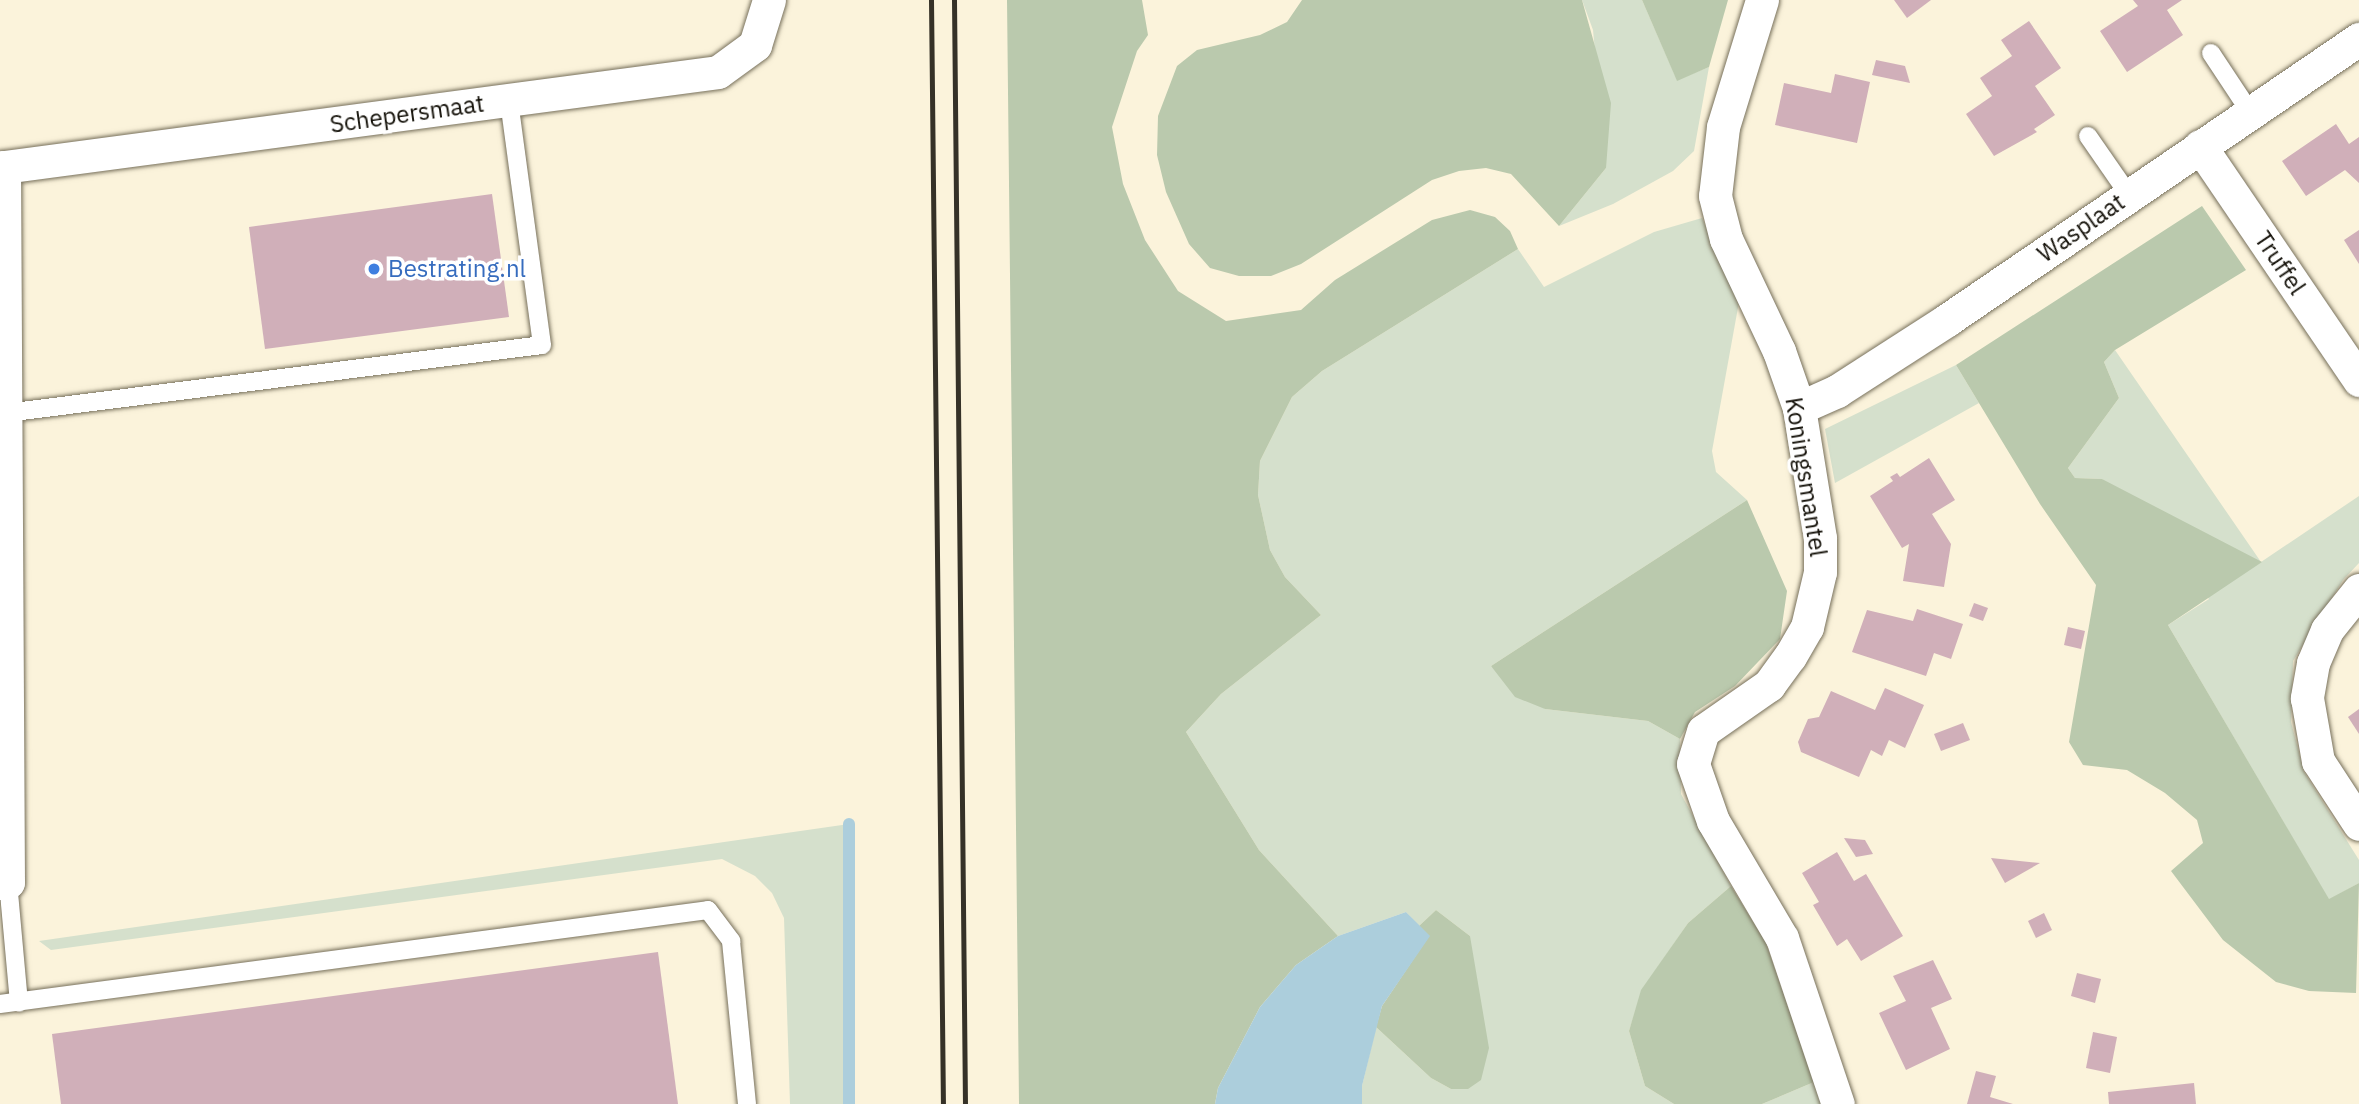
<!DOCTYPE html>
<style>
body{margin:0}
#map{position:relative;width:2359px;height:1104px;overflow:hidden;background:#fbf3db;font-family:"IBM Plex Sans",sans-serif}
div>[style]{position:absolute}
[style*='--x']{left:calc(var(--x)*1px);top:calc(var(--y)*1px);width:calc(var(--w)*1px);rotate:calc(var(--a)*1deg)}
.green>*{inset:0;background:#d5e0cc}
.forest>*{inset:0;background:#bac9ad}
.water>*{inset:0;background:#accedc}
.stream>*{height:12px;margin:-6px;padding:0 6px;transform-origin:6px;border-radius:6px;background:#accedc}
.building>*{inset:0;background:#d0afb9}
.roads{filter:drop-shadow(0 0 2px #77705b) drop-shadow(0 0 2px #77705b)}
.service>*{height:18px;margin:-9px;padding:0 9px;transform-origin:9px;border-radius:9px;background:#fff}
.minor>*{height:33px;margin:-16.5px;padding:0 16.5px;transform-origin:16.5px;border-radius:16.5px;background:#fff}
.rail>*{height:5px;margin:-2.5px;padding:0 2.5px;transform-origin:2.5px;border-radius:2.5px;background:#353127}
.dots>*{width:19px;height:19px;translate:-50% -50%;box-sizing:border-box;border:4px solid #fff;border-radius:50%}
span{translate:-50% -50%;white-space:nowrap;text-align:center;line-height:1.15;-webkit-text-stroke:7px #fff;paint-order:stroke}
.street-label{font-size:24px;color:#131008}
.shop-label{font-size:24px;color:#366cbe}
.left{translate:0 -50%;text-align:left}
</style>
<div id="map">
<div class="green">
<div style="clip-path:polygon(1582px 0,1642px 0,1677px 80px,1709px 67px,1694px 151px,1673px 171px,1613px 204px,1559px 226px,1606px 168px,1593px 30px)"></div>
<div style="clip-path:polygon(1702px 218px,1739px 302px,1712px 451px,1716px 472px,1747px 500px,1491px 666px,1545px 709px,1648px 721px,1680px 739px,1681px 794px,1731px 886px,1688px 923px,1642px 990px,1629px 1031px,1645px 1086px,1674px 1104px,1362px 1104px,1362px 1086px,1376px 1027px,1431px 1078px,1451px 1089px,1470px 936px,1436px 910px,1419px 926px,1406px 912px,1338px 936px,1259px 850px,1186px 732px,1221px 694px,1321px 615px,1285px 577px,1270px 550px,1258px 495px,1260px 461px,1292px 397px,1322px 371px,1518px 249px,1544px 287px,1654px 232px)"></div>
<div style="clip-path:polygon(2115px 350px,2261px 562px,2359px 496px,2359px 563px,2343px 580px,2293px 661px,2291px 722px,2304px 772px,2359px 860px,2359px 883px,2329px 900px,2168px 625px,2209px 599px,2102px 479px,2075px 478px,2068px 468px,2119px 398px,2104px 362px)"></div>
<div style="clip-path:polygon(1956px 365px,1979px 403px,1835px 483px,1825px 429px)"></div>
<div style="clip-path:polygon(849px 824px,849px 1104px,790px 1104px,784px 918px,772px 893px,755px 876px,722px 859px,51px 950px,39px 941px)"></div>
<div style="clip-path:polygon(1814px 1082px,1822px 1104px,1762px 1104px)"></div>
</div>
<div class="forest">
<div style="clip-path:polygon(1007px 0,1142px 0,1148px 35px,1137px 51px,1112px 127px,1123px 184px,1145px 240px,1178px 291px,1226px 321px,1301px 310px,1335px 280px,1432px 220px,1470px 210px,1495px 217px,1510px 231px,1518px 249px,1322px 371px,1292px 397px,1260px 461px,1258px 495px,1270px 550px,1285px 577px,1321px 615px,1221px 694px,1186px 732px,1259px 850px,1338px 936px,1296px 965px,1260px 1007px,1218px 1088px,1215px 1104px,1019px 1104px)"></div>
<div style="clip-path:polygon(1302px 0,1582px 0,1611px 103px,1606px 168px,1559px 226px,1511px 174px,1486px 168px,1459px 171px,1432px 180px,1301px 264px,1271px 276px,1239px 276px,1210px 268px,1189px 244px,1166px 192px,1157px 155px,1158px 116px,1177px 66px,1197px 50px,1260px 35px,1287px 22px)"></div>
<div style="clip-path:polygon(1642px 0,1728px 0,1709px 67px,1677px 81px)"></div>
<div style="clip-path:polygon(2202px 206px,2246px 270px,2115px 350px,2104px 362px,2119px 398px,2068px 468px,2075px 478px,2102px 479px,2262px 562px,2168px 625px,2329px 899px,2359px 883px,2356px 993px,2309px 991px,2276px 982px,2223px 940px,2171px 871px,2203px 843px,2197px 820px,2165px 793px,2127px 770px,2083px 765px,2069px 742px,2096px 585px,2040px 504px,1956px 365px)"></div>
<div style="clip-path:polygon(1747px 500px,1787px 591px,1780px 639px,1735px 686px,1695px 712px,1680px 739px,1648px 721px,1545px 709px,1515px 697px,1491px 666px)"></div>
<div style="clip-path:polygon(1731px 886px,1766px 943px,1814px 1082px,1762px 1104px,1674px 1104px,1645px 1086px,1629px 1031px,1641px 990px,1688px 923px)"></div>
<div style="clip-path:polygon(1436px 910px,1470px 936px,1489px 1048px,1481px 1080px,1468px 1089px,1451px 1089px,1431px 1078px,1376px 1027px,1382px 1006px,1429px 936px,1419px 926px)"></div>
</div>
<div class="water">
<div style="clip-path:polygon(1406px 912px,1430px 936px,1382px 1006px,1362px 1086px,1362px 1104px,1215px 1104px,1218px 1088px,1260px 1007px,1296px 965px,1338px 936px)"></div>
</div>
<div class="stream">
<div style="--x:849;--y:824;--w:280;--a:90"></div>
</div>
<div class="building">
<div style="clip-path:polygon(1894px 0,1931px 0,1907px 18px)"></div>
<div style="clip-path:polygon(2133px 0,2182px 0,2167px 10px,2183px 35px,2127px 72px,2100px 31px,2138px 6px)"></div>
<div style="clip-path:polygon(2029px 21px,2061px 68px,2035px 86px,2055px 115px,2034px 129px,2037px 132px,1994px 156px,1966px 114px,1992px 96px,1980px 78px,2012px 56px,2001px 40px)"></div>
<div style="clip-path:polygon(1876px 60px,1905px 66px,1910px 83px,1872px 75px)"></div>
<div style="clip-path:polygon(1835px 74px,1870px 82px,1857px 143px,1775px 125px,1784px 83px,1831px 93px)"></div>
<div style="clip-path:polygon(2336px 124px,2349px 144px,2359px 137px,2359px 183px,2345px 170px,2306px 196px,2282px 161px)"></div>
<div style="clip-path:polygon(492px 194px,509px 317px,265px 349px,249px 227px)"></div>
<div style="clip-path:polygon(2359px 230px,2359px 264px,2344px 240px)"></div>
<div style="clip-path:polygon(1929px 458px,1955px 500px,1932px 514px,1951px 544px,1944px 587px,1903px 581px,1909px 544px,1902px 548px,1870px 496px,1893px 481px,1890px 477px,1897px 473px,1900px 477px)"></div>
<div style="clip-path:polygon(1974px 603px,1988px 608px,1983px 621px,1969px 616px)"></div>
<div style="clip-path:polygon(1917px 609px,1963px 624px,1951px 659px,1934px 653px,1926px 676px,1852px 652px,1867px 610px,1913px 621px)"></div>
<div style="clip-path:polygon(2068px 627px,2085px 631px,2081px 649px,2064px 645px)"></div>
<div style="clip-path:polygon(1885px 688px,1924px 705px,1905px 748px,1889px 740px,1882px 756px,1871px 750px,1859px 777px,1801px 752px,1798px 742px,1808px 719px,1819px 717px,1831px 691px,1875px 710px)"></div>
<div style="clip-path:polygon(2359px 709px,2359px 734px,2348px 717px)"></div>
<div style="clip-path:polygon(1963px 723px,1970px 740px,1941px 751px,1934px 734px)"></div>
<div style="clip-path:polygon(1844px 838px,1865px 840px,1873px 854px,1856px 857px)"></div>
<div style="clip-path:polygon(1837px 852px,1854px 881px,1866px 874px,1903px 936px,1861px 961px,1847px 939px,1837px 946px,1813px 905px,1819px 902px,1802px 873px)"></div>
<div style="clip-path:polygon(1991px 858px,2040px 863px,2005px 883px)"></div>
<div style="clip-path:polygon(2044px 913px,2052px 930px,2036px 938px,2028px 921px)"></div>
<div style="clip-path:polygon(658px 952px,678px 1104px,61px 1104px,52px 1034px)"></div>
<div style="clip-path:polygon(1933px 960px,1952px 999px,1931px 1008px,1950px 1049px,1906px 1070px,1879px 1013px,1906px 1001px,1893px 976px)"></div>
<div style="clip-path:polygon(2077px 973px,2101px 979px,2095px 1003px,2071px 996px)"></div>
<div style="clip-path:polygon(2093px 1032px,2117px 1037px,2110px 1073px,2086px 1068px)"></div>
<div style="clip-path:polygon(1976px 1071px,1996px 1076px,1990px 1097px,2013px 1104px,1967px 1104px)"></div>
<div style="clip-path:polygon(2194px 1083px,2196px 1104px,2109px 1104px,2108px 1092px)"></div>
</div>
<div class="roads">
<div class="service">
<div style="--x:2211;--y:53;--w:71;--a:56.5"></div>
<div style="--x:2088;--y:136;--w:72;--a:55.2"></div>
<div style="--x:6;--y:413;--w:540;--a:-7.23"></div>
<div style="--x:542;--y:345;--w:247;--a:-97.7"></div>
<div style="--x:8;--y:882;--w:121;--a:84.8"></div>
<div style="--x:0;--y:1004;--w:714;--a:-7.56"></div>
<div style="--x:708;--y:910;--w:39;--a:53"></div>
<div style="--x:731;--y:941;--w:164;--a:84.4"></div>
</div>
<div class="minor">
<div style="--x:1762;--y:0;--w:133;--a:107.1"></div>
<div style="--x:1723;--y:127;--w:69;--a:96.6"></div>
<div style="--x:1715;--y:196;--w:44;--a:75.7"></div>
<div style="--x:1726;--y:239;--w:124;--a:64.7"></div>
<div style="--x:1779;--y:351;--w:60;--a:70.7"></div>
<div style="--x:1799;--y:408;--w:132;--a:80.8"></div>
<div style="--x:1820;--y:538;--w:34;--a:90"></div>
<div style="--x:1820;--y:572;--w:57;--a:103.3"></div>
<div style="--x:1807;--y:627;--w:34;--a:120"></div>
<div style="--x:1790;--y:656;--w:36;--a:126"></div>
<div style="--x:1769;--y:685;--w:80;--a:145.1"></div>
<div style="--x:1703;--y:731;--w:34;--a:107"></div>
<div style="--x:1693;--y:764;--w:60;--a:70.7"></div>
<div style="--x:1713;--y:821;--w:136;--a:59.5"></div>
<div style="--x:1782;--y:938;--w:175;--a:71.4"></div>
<div style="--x:2200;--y:146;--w:283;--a:55.8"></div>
<div style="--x:4;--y:167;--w:720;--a:-7.58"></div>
<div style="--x:718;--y:72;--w:46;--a:-36.1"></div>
<div style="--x:755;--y:45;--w:47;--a:-72.7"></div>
<div style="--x:0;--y:168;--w:4;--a:-14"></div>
<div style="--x:4;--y:167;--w:715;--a:89.68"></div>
<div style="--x:8;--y:882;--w:8;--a:173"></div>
<div style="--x:1799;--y:408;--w:42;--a:-24.1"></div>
<div style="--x:1837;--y:391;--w:131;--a:-32.8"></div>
<div style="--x:1947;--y:320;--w:499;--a:-34.3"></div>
<div style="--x:2359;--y:590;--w:51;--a:128.7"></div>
<div style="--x:2327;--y:630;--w:36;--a:113"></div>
<div style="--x:2313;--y:663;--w:36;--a:100"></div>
<div style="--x:2307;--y:698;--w:64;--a:80.1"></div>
<div style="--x:2318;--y:761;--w:75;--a:56.9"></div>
</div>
</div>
<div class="rail">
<div style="--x:931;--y:0;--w:1104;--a:89.38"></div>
<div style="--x:954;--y:0;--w:1104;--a:89.43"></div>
</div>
<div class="dots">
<div style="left:374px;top:269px;background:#3f7fe0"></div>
</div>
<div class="street-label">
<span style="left:407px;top:114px;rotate:-8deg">Schepersmaat</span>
<span style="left:2081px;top:228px;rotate:-35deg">Wasplaat</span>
<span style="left:2280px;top:263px;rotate:56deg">Truffel</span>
<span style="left:1806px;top:477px;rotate:81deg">Koningsmantel</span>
</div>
<div class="shop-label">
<span class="left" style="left:388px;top:269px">Bestrating.nl</span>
</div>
</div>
